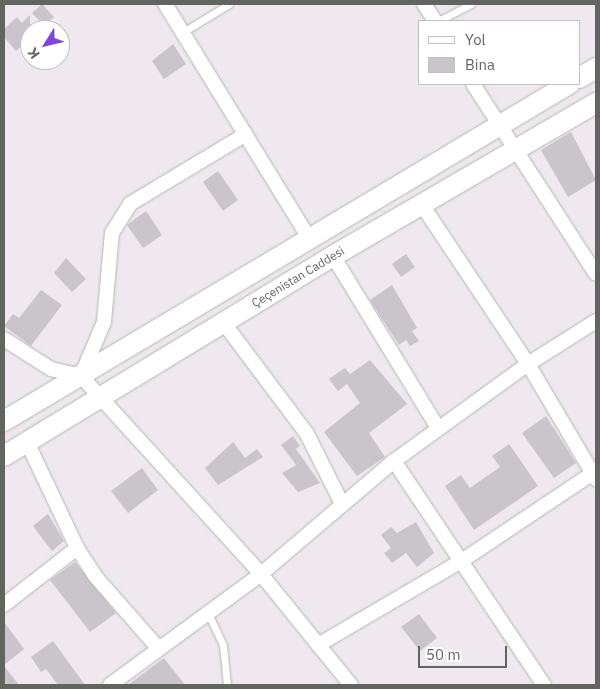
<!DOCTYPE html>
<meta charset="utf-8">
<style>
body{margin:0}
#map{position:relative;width:600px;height:689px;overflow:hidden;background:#efe8ee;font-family:"IBM Plex Sans",sans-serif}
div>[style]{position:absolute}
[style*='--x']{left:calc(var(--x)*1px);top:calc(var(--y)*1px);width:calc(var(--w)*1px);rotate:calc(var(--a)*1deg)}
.building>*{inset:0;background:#cac4cb}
.roads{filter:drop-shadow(0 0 1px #b2b8b2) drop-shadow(0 0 1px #b2b8b2)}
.lane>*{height:7px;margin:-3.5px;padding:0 3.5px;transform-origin:3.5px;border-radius:3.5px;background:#fff}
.street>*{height:14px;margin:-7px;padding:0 7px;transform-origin:7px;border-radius:7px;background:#fff}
.secondary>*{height:20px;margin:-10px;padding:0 10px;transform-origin:10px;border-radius:10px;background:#fff}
span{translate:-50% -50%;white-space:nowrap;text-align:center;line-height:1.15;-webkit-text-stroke:4.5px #fff;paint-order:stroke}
.street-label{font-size:12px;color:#60665f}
.frame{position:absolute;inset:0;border:5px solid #60665f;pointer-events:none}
.legend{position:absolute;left:418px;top:20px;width:162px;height:65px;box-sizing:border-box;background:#fff;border:1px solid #bfc2bf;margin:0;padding:6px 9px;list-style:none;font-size:15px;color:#60665f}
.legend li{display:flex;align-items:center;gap:10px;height:25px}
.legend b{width:25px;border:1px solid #bfc2bf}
.north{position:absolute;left:20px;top:20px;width:50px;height:50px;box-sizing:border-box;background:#fff;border:1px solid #bfc2bf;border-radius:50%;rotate:234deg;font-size:14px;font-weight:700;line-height:20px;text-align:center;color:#60665f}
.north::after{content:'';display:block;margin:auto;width:18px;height:22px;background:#7f47d6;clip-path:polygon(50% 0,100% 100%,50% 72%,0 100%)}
.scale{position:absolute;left:418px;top:646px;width:89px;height:22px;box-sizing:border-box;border:2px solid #60665f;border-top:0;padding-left:6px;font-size:15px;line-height:18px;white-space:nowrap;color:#60665f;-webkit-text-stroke:4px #fff;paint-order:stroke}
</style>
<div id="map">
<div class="building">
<div style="clip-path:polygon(42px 4px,54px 17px,44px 26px,32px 13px)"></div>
<div style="clip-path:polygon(30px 15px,30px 38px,16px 51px,4px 37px,4px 29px,17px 17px,22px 23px)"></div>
<div style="clip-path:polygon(173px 44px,186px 64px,164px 79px,152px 61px)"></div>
<div style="clip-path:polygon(571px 132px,596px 180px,568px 197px,541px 150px)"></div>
<div style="clip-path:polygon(218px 171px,238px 200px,223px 211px,203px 182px)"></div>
<div style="clip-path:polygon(146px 211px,162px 235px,143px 248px,127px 225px)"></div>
<div style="clip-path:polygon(406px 254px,415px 267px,401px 277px,392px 264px)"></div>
<div style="clip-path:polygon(66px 258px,86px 279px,72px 292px,54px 273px)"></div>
<div style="clip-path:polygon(392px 285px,417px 328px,412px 331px,419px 341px,410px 346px,406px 340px,399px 345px,370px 300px)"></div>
<div style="clip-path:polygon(41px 290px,62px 305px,31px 346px,4px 326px,13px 314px,19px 318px)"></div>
<div style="clip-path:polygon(370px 360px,407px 404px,369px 433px,385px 457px,357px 476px,324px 432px,360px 403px,347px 384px,338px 391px,329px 379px,345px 368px,350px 374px)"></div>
<div style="clip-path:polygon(546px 416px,576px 463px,554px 478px,522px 433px)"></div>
<div style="clip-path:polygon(293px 436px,300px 446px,296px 449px,320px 483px,298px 492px,282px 473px,296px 465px,281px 445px)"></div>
<div style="clip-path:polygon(233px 442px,245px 458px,257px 449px,263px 457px,218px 485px,205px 468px)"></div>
<div style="clip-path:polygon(509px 444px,538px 486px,474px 530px,445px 486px,461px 475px,470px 488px,500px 467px,492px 456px)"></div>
<div style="clip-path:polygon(142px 468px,158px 490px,128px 513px,111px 491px)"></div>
<div style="clip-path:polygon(48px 514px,64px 541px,52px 551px,33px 526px)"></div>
<div style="clip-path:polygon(416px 522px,434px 553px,417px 567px,406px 553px,392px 563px,384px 553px,391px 548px,381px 535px,391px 527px,397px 533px)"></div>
<div style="clip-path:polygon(75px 562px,116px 613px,90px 632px,50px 580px)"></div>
<div style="clip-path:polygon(419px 614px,437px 638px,420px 651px,401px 627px)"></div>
<div style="clip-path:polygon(4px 622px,24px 649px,4px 665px)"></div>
<div style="clip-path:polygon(53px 641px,85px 685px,58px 685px,46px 669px,41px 672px,31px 657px)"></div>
<div style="clip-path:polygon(164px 658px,185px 685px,128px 685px)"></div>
<div style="clip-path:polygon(4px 666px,19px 685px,4px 685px)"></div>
</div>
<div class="roads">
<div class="lane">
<div style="--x:438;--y:21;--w:37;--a:-27"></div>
<div style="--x:183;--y:32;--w:54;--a:-31.3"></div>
<div style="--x:208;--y:613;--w:35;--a:65"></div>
<div style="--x:223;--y:645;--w:40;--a:84.3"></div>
</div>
<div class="street">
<div style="--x:165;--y:4;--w:275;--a:58.4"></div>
<div style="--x:424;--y:4;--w:20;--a:57"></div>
<div style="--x:473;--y:84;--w:226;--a:57.1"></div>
<div style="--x:422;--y:205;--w:191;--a:56.3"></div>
<div style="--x:528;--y:364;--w:134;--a:59.4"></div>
<div style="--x:333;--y:256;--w:202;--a:58.6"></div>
<div style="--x:223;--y:322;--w:140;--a:53.1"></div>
<div style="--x:307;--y:434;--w:76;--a:63.4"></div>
<div style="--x:4;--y:339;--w:56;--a:32.6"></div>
<div style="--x:51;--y:369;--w:31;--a:13"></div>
<div style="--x:81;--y:376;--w:268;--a:47.7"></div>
<div style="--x:261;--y:574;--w:143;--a:51"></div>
<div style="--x:81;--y:376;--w:59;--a:-66.9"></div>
<div style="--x:104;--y:322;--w:89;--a:-84.9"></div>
<div style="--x:112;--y:233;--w:34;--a:-58"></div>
<div style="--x:130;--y:204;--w:135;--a:-31.1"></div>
<div style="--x:27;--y:442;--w:117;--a:64.7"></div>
<div style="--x:77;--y:548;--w:33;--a:57"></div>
<div style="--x:95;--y:576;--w:96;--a:48.8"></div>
<div style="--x:394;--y:461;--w:270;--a:56.2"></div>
<div style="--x:4;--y:605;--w:93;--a:-38"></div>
<div style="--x:318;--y:645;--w:168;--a:-30.4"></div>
<div style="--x:463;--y:560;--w:156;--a:-33.8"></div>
<div style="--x:110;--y:685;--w:187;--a:-36.3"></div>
<div style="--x:261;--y:574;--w:175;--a:-40.4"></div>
<div style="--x:394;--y:461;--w:165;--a:-35.9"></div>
<div style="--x:528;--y:364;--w:80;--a:-32.3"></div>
</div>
<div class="secondary">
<div style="--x:579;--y:78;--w:20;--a:-30"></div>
<div style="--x:4;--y:421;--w:658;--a:-30.81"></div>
<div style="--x:4;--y:456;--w:385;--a:-31.3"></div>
<div style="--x:333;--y:256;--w:304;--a:-30.2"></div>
</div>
</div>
<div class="street-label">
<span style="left:298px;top:277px;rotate:-31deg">Çeçenistan Caddesi</span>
</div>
<div class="frame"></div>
<ul class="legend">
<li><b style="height:6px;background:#fff"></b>Yol</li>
<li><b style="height:14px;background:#cac4cb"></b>Bina</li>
</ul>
<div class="north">K</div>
<div class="scale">50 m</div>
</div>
